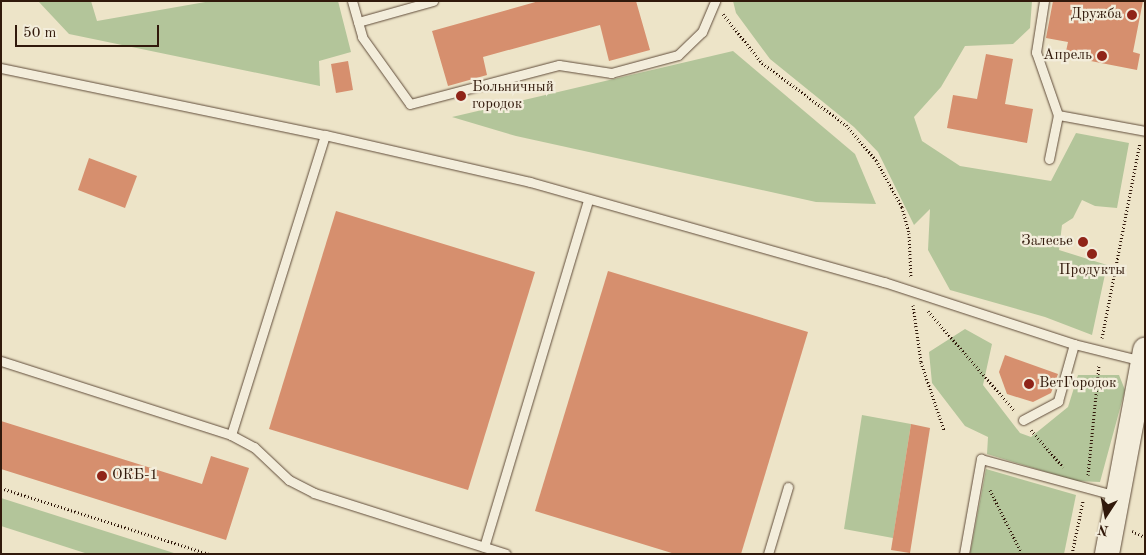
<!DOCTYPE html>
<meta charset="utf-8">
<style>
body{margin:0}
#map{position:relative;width:1146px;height:555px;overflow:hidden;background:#ede4c8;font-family:"Old Standard TT",serif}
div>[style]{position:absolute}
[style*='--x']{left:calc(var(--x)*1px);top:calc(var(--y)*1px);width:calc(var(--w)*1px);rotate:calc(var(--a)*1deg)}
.green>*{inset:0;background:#b3c59a}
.building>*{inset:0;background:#d68f6e}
.path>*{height:3px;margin-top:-1.5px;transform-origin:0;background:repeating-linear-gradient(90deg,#31190b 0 1px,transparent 0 3.5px)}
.roads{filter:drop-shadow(0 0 1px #604c3a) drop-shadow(0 0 1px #604c3a)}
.lane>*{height:9px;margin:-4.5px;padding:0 4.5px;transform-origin:4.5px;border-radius:4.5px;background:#f3eddb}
.secondary>*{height:24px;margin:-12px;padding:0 12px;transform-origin:12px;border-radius:12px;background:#f3eddb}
.dots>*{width:14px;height:14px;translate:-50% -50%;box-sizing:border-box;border:2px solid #f3eddb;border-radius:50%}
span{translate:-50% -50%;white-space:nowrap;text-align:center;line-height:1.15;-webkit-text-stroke:4.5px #f3eddb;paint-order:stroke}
.poi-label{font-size:15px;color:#31190b}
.right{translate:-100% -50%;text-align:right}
.left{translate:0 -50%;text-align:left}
.frame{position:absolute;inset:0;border:2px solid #31190b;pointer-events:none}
.north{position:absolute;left:1081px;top:490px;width:50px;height:50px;-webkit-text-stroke:4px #f3eddb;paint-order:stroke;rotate:191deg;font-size:14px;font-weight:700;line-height:20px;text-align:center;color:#31190b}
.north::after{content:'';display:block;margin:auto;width:18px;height:22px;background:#31190b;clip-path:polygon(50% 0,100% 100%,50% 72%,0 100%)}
.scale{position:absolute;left:15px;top:25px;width:144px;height:22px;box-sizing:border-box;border:2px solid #31190b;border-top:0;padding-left:6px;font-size:15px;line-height:18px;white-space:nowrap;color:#31190b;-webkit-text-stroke:4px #f3eddb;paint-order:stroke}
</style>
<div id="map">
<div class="green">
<div style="clip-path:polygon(38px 1px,91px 1px,97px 21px,211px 1px,338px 1px,351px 52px,319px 61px,320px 86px,69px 34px)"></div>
<div style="clip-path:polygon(733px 1px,1032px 1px,1030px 28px,1013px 44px,965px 46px,941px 87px,914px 117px,922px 141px,960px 166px,1051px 181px,1076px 133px,1129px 143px,1117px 208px,1095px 206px,1082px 200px,1073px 218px,1062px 225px,1059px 250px,1107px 265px,1092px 335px,1045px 317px,950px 290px,928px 250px,930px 209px,914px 225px,878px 152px,854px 127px,770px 59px,736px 13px)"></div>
<div style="clip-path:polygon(733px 51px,855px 154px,876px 204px,816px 202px,516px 136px,452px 117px)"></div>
<div style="clip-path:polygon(965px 329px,992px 344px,983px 385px,1020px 433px,1031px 437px,1068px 407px,1078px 375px,1119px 375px,1125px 390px,1100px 482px,1076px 481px,987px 454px,988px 437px,965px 426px,932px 383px,929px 352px)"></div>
<div style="clip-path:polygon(862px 415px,911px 424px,893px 538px,844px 529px)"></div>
<div style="clip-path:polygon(986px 469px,1076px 495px,1064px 554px,970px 554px)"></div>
<div style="clip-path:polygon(1px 498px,177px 554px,88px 554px,1px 526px)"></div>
</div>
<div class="building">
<div style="clip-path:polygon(539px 1px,636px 1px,650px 50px,609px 61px,600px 25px,483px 57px,487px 75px,448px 86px,432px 31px)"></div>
<div style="clip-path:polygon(1053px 1px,1143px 1px,1133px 52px,1140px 54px,1137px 70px,1065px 56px,1068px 42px,1046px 38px)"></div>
<div style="clip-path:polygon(986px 54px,1013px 59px,1005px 104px,1033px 109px,1027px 143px,947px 128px,953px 95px,977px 99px)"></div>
<div style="clip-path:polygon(348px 61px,353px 90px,336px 93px,331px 64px)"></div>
<div style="clip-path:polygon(89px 158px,137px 176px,125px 208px,78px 190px)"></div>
<div style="clip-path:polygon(336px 211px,535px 272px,468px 490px,269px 429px)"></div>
<div style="clip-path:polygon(608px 271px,808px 332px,741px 554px,675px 554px,535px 511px)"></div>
<div style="clip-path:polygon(1005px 355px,1058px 374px,1051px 393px,1033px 402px,1007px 394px,999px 372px)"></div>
<div style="clip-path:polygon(1px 421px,202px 484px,211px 456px,249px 468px,226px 540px,1px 469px)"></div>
<div style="clip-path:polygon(911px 424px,930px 428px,910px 553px,891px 550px)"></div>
</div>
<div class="path">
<div style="--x:723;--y:14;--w:63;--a:51.5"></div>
<div style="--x:762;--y:63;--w:104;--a:36.4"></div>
<div style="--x:846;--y:125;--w:46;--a:49.4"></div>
<div style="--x:876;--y:160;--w:54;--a:61"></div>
<div style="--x:902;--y:207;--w:27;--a:75"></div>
<div style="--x:909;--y:233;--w:45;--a:87.5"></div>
<div style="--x:913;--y:305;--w:58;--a:82"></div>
<div style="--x:921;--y:362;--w:72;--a:71.3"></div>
<div style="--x:928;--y:311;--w:131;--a:49"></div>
<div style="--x:1102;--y:338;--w:199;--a:-79"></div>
<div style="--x:1031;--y:430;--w:49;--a:49.1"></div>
<div style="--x:1088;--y:475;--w:112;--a:-84.3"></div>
<div style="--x:1;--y:488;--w:218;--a:17.6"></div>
<div style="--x:990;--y:490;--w:72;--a:63.4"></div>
<div style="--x:1132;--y:531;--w:14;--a:25"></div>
<div style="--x:1072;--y:554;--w:54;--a:-78.3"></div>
</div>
<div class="roads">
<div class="lane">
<div style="--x:352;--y:1;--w:37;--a:74"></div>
<div style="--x:362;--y:37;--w:82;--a:54.4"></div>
<div style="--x:410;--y:104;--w:154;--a:-14.7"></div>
<div style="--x:559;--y:65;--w:53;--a:8.7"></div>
<div style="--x:611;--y:73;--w:69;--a:-15"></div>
<div style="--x:678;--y:55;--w:33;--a:-44"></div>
<div style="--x:702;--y:32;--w:34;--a:-67"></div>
<div style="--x:1044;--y:1;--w:52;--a:98.9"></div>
<div style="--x:1036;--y:52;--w:67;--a:70.8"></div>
<div style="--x:358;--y:22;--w:78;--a:-15.6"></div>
<div style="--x:1;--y:68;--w:331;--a:11.7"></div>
<div style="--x:325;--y:135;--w:210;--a:12.9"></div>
<div style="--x:530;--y:182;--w:368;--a:15.8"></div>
<div style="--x:884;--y:282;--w:200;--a:18.1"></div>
<div style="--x:1074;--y:344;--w:70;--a:14"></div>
<div style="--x:1049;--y:159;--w:45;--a:-78.4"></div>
<div style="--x:1058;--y:115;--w:88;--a:10.4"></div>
<div style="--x:1;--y:361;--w:242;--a:17.8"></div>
<div style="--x:231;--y:435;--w:26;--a:28"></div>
<div style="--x:254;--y:447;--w:48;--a:43.3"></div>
<div style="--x:289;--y:480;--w:28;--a:27"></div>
<div style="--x:314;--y:493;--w:201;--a:17.6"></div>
<div style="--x:1023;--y:420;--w:40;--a:-28"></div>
<div style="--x:1058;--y:401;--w:59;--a:-74.3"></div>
<div style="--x:231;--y:435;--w:314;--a:-72.6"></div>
<div style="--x:484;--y:547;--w:361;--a:-73.3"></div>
<div style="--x:768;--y:554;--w:70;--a:-73.4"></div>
<div style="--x:964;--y:554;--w:97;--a:-79.9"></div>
<div style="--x:981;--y:459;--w:141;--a:15.2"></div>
</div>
<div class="secondary">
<div style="--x:1107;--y:554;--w:208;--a:-79.4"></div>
</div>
</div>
<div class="dots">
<div style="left:1132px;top:15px;background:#8f2418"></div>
<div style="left:1102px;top:56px;background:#8f2418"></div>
<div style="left:461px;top:96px;background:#8f2418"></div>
<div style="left:1083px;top:242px;background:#8f2418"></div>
<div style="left:1092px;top:254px;background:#8f2418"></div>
<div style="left:1029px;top:384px;background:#8f2418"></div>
<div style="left:102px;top:476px;background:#8f2418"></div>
</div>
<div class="poi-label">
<span class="right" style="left:1122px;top:15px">Дружба</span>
<span class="right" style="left:1092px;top:56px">Апрель</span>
<span class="left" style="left:472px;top:96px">Больничный<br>городок</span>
<span class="right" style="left:1073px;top:242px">Залесье</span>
<span style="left:1092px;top:271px">Продукты</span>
<span class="left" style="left:1039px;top:384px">ВетГородок</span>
<span class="left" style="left:112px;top:476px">ОКБ-1</span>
</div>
<div class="frame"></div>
<div class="north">N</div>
<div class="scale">50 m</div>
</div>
